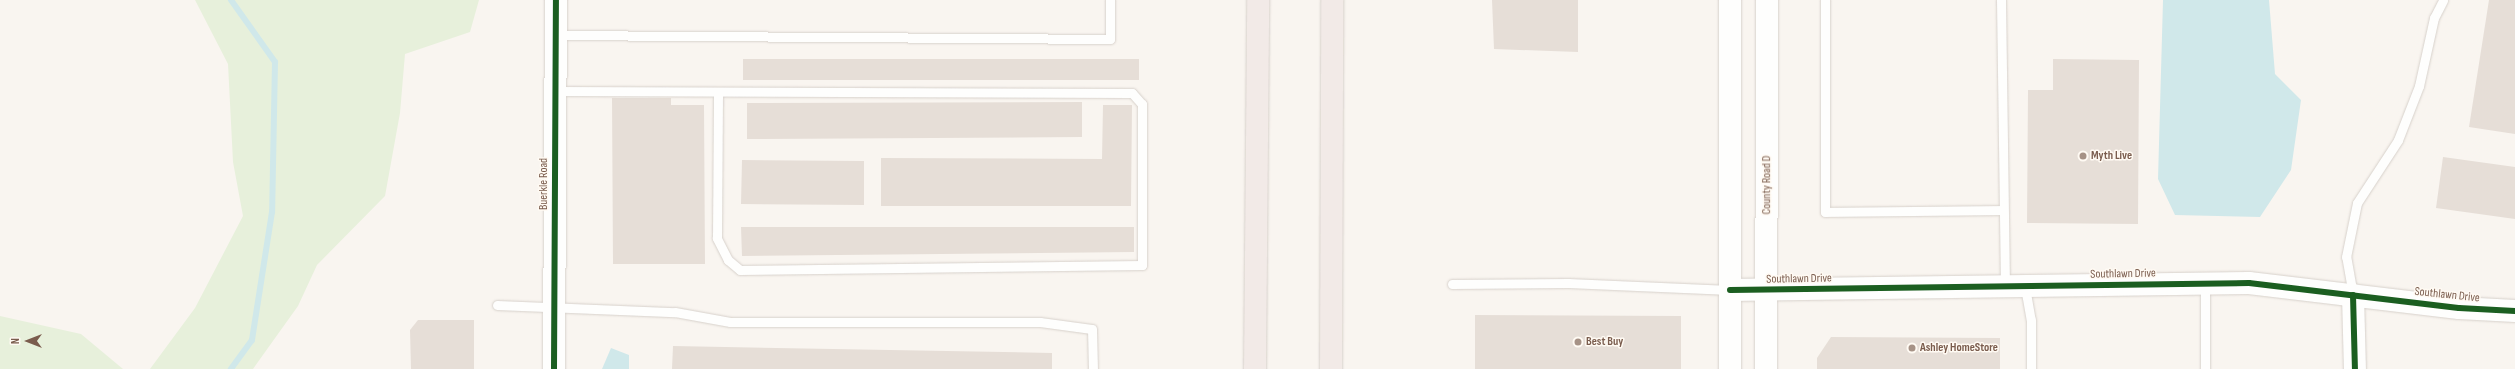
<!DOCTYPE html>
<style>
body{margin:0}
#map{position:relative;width:2515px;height:369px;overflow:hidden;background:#f9f5f0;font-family:"Sofia Sans Condensed",sans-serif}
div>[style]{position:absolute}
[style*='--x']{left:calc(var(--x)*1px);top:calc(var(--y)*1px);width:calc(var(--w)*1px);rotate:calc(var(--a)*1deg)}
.green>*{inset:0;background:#e7f0db}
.water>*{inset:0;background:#d0e8ea}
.stream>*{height:6px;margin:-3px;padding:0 3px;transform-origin:3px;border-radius:3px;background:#d0e8ea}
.building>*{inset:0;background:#e6ded7}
.roads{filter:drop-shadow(0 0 1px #d7d1cb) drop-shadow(0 0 1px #d7d1cb)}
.lane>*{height:9px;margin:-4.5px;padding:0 4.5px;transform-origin:4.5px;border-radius:4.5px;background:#fefefd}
.secondary>*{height:22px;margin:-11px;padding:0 11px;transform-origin:11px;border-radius:11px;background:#fefefd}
.highway>*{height:22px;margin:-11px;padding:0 11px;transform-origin:11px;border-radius:11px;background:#f2eae7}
.cycleway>*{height:6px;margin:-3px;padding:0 3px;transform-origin:3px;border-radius:3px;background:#1b5e20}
.dots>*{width:11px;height:11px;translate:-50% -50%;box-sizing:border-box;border:2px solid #fffaf3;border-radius:50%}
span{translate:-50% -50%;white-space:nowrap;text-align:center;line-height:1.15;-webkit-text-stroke:3px #fffaf3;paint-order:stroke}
.poi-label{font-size:12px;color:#7a5c4d;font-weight:700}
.left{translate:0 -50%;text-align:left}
.street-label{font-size:12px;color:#7a5c4d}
.north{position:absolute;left:8px;top:321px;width:40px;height:40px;-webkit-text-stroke:3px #fffaf3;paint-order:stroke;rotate:270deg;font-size:11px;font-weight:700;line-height:16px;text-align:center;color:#7a5c4d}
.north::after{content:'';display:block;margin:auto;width:14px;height:18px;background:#7a5c4d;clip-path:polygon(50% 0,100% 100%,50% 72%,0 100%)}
</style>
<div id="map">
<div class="green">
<div style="clip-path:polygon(195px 0,479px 0,470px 32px,405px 54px,400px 113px,385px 196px,317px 265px,298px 306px,253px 369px,150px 369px,195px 308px,243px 216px,233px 162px,228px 64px)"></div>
<div style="clip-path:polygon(0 316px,81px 334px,123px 369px,0 369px)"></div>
</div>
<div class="water">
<div style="clip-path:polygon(2163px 0,2269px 0,2275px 74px,2301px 100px,2291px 170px,2260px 217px,2175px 215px,2158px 179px)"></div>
<div style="clip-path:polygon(611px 348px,629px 355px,629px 369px,602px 369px)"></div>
</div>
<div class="stream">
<div style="--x:231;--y:0;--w:76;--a:54.6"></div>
<div style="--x:275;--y:62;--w:150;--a:91.1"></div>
<div style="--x:272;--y:212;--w:130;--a:98.9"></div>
<div style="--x:252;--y:340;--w:36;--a:126"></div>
</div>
<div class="building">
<div style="clip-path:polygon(1492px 0,1578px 0,1578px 52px,1494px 49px)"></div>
<div style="clip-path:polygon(2489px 0,2515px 0,2515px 134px,2469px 127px)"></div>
<div style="clip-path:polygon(743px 59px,1139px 59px,1139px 80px,743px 80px)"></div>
<div style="clip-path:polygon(2053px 59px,2139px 60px,2138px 224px,2027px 223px,2028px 90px,2053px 90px)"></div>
<div style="clip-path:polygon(612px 98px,671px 98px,671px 105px,704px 105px,705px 264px,613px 264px)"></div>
<div style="clip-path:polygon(1082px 102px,1082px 137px,747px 139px,747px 103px)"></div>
<div style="clip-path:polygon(1103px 105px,1132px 105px,1131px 206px,881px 206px,881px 158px,1102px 159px)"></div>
<div style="clip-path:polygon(2443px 157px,2515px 167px,2515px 219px,2436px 208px)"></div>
<div style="clip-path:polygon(742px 160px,864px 161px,864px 205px,741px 204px)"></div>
<div style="clip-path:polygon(741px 227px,1134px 227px,1134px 252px,742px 256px)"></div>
<div style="clip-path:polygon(1475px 315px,1681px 316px,1681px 369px,1475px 369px)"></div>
<div style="clip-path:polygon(418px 320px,474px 320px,474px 369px,411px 369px,410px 330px)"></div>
<div style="clip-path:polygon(1831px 337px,2000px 338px,2000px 369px,1817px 369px,1817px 358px)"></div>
<div style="clip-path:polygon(673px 346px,1052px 353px,1052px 369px,672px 369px)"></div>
</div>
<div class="roads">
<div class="lane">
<div style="--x:1825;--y:0;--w:212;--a:90"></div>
<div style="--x:1825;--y:212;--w:177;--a:-0.6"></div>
<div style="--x:2001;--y:0;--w:286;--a:89.2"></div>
<div style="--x:556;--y:35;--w:554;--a:0.41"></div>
<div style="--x:1110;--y:39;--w:39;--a:-90"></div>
<div style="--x:555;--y:91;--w:577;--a:0.2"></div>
<div style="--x:1132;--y:93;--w:15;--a:48"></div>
<div style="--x:1142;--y:104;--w:161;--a:90"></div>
<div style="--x:1142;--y:265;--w:402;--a:179.3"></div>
<div style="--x:740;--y:270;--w:16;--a:-140"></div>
<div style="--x:728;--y:260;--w:25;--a:-117"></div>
<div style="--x:717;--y:238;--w:146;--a:-89.6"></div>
<div style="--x:2205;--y:283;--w:86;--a:90"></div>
<div style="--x:1452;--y:284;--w:116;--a:-0.5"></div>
<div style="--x:1568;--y:283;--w:162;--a:2.5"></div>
<div style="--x:2025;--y:287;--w:34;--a:80"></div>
<div style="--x:2031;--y:320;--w:49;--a:90"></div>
<div style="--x:2353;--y:295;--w:39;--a:-100"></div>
<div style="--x:2346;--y:257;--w:55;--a:-78.5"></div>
<div style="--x:2357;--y:203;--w:75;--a:-56.9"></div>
<div style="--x:2398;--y:140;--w:58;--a:-68.7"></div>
<div style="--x:2419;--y:86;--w:70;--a:-77.6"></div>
<div style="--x:2434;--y:18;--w:20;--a:-63"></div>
<div style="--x:497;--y:305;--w:178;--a:2.3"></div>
<div style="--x:675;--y:312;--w:56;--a:10.3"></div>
<div style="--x:730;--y:322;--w:310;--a:0"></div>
<div style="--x:1040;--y:322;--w:52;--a:7.7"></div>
<div style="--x:1092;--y:329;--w:40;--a:88.6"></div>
</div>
<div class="secondary">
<div style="--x:1730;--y:0;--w:369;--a:90"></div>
<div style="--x:1730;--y:290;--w:519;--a:-0.77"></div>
<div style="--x:2249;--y:283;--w:211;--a:6.8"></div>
<div style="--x:2459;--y:308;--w:56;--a:3.1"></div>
<div style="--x:2353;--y:295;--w:74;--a:88.5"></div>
<div style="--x:554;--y:369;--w:369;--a:-89.7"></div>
<div style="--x:1766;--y:369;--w:369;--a:-89.8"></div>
</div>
<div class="highway">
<div style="--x:1255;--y:369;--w:369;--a:-89.5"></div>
<div style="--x:1331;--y:369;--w:369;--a:-89.8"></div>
</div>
</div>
<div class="cycleway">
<div style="--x:1730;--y:290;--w:519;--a:-0.77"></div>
<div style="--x:2249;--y:283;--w:211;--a:6.8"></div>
<div style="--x:2459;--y:308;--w:56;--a:3.1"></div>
<div style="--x:2353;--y:295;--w:74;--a:88.5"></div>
<div style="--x:554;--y:369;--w:369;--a:-89.7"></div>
</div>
<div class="dots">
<div style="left:2083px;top:156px;background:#a69286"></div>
<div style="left:1578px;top:342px;background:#a69286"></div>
<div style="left:1912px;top:348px;background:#a69286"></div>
</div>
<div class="poi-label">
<span class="left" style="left:2091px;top:156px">Myth Live</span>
<span class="left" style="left:1586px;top:342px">Best Buy</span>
<span class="left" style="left:1920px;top:348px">Ashley HomeStore</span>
</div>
<div class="street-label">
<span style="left:544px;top:184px;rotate:-90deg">Buerkle Road</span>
<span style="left:1767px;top:185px;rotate:-90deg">County Road D</span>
<span style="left:2123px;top:274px;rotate:-1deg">Southlawn Drive</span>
<span style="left:1799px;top:279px;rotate:-1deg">Southlawn Drive</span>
<span style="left:2447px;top:295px;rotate:6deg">Southlawn Drive</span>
</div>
<div class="north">N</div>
</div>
